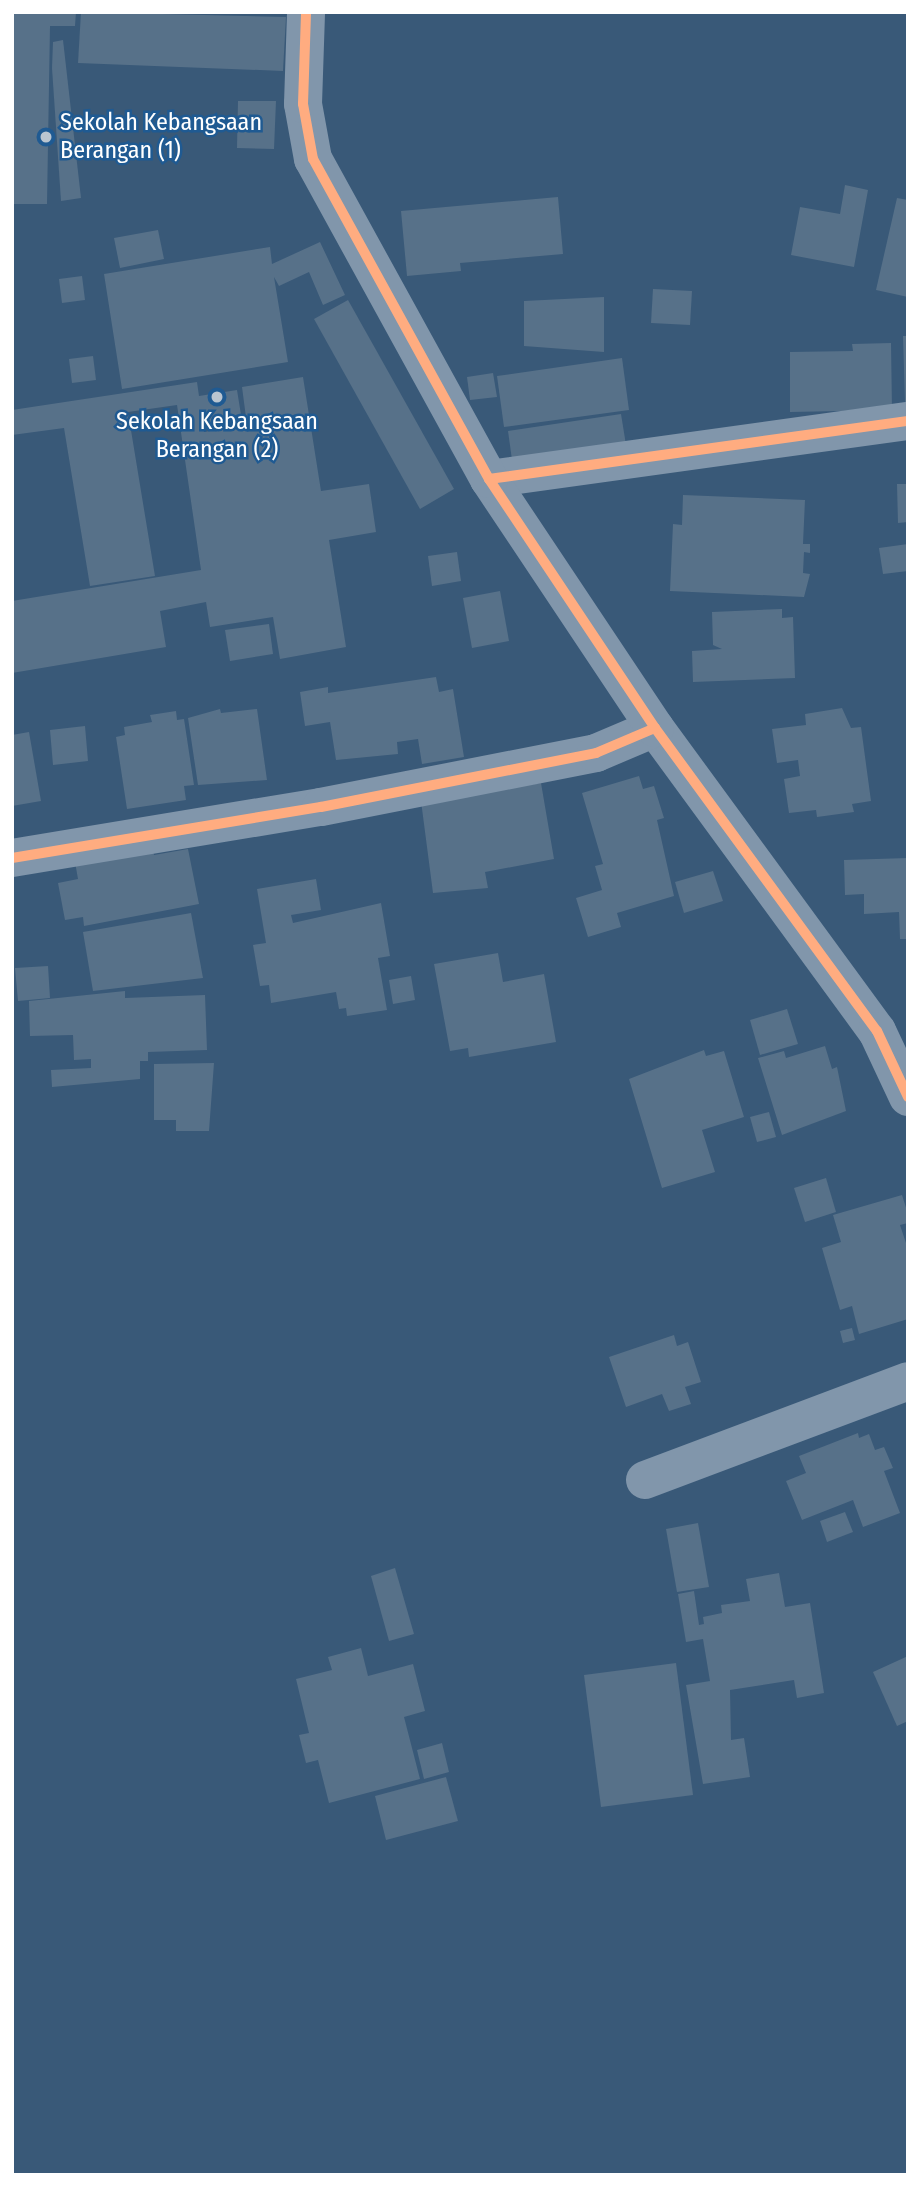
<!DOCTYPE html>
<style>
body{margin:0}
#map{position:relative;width:920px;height:2187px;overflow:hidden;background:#395978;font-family:"Fira Sans Condensed",sans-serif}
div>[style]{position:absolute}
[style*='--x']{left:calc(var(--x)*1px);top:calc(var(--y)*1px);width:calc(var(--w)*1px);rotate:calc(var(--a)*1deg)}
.building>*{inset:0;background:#577189}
.minor>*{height:38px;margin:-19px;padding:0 19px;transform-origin:19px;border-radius:19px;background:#8196ab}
.cycleway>*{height:10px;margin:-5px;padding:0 5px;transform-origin:5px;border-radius:5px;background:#ffac80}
.dots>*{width:19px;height:19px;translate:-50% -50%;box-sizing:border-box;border:4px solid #1f5a92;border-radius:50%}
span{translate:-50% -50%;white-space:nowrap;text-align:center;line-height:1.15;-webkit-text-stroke:5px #1f5a92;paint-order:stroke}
.poi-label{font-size:24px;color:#fff}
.left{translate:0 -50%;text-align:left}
.frame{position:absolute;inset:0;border:14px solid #fff;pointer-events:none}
</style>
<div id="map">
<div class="building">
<div style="clip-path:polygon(12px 12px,76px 12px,75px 26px,50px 26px,47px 204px,12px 204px)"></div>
<div style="clip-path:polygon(81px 12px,286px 17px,283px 71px,78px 63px)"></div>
<div style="clip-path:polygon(63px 40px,81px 198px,61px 201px,52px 68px,53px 42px)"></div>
<div style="clip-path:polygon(238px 101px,276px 101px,274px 149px,237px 148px)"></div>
<div style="clip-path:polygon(845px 185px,868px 190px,854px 267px,791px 255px,800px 207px,840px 214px)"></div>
<div style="clip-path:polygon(558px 197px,563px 254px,460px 263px,461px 271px,407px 276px,401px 211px)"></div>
<div style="clip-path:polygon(897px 198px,908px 200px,908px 297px,876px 290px)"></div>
<div style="clip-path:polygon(158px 230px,164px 259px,120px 268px,114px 238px)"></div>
<div style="clip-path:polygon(320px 242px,345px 295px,323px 305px,309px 272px,279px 286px,274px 277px,288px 362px,122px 389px,104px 274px,270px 247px,272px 264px)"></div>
<div style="clip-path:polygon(82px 276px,85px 300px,62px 303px,59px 279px)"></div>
<div style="clip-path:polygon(653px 289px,692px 291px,690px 325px,651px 323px)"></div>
<div style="clip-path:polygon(604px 297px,604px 352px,524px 346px,524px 301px)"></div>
<div style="clip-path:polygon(348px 300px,454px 489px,420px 509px,314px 319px)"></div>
<div style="clip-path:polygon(903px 336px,908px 336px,908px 402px,905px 402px)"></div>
<div style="clip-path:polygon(891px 343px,892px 410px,790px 412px,790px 352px,853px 351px,852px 344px)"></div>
<div style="clip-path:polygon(93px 356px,96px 380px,72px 383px,69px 359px)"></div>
<div style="clip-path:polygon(622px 358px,629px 410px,504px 427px,497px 376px)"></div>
<div style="clip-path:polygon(493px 373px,497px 397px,470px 400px,467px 377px)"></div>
<div style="clip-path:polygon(303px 377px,321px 491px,369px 484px,376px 532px,329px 540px,346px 647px,280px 659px,273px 617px,210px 627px,206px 602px,160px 611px,166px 647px,12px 673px,12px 601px,201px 570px,177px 405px,128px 412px,155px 576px,90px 586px,64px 428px,12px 435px,12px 410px,197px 382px,199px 396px,237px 390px,242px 421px,203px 426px,204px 432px,247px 425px,242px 387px)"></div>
<div style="clip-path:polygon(621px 414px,627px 451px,513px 467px,508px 431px)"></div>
<div style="clip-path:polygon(897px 484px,908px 484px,908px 522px,898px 523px)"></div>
<div style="clip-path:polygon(683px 495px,805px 500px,803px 544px,810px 544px,810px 553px,804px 552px,803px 573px,810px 574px,804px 597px,670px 591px,673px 524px,682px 525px)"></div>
<div style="clip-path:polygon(908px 544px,908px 571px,883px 574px,879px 548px)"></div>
<div style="clip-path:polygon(457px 552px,461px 581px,432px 586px,428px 556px)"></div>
<div style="clip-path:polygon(500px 591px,509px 641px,472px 648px,463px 598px)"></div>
<div style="clip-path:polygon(782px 609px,782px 618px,793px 617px,795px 678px,693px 682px,692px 651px,722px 649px,713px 645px,712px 612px)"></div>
<div style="clip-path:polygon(269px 624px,273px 654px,230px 661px,225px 630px)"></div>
<div style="clip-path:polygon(436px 677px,439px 692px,453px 689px,464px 757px,422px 764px,418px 739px,397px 742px,398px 754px,336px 760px,330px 722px,305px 726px,300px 692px,328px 687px,328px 693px)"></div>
<div style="clip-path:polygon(842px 708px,851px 728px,861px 727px,871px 801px,852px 804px,854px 812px,817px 817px,816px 810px,789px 813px,784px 779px,800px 776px,798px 760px,777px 763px,772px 729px,806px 725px,805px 714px)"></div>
<div style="clip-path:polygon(220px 709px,221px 713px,257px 709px,267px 780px,198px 785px,188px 718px)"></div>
<div style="clip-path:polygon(176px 711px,177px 720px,184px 719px,194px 785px,184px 786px,186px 800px,127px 809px,116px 737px,125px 735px,124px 727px,152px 722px,150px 715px)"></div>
<div style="clip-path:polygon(85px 726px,88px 761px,53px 765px,50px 730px)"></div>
<div style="clip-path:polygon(29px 732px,41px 801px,12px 806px,12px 735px)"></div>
<div style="clip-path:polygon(639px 776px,643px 789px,654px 786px,664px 818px,657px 820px,674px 896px,617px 913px,621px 927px,588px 937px,576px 898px,602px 890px,595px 866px,603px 864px,582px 793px)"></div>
<div style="clip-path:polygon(541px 783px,554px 859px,485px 872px,488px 888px,433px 893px,421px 801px)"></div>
<div style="clip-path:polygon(152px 848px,154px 855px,188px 849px,199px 904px,84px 926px,83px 917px,65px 920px,58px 883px,78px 879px,75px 862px)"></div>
<div style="clip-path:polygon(908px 858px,908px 939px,900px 939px,899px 912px,864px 914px,864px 894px,845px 895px,844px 860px)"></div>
<div style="clip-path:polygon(713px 871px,723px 901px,684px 913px,675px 882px)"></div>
<div style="clip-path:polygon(316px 879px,321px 910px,291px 915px,293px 923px,381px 903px,390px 956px,378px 958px,387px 1010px,347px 1016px,346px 1008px,339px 1009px,336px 992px,271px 1003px,269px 985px,260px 986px,253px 945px,266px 943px,257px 889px)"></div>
<div style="clip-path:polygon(191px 913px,203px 978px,93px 991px,83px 932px)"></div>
<div style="clip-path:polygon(498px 953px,503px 982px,544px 974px,556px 1042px,469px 1057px,468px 1048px,450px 1051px,434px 964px)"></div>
<div style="clip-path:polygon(48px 966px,50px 998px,18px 1001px,15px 968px)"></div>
<div style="clip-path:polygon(411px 976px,415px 1000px,393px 1004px,389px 980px)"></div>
<div style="clip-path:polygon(125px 991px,125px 998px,205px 995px,207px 1050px,148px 1052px,148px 1061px,140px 1061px,140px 1079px,52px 1087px,51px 1070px,91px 1068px,91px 1059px,74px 1060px,73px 1035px,30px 1036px,29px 1001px)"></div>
<div style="clip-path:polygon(787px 1009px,798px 1044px,760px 1055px,750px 1020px)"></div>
<div style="clip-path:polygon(825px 1046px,832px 1069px,837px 1067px,846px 1111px,782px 1135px,758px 1058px,784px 1051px,786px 1058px)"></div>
<div style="clip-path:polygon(704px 1050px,706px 1056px,724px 1051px,744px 1117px,702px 1130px,715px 1172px,662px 1188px,629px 1079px)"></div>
<div style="clip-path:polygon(214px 1063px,209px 1131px,176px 1131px,176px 1120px,154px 1120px,154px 1064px)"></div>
<div style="clip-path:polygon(769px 1112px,776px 1137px,757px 1142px,750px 1117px)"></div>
<div style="clip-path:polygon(826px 1178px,836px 1212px,805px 1222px,794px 1188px)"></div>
<div style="clip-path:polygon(902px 1195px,908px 1214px,908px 1223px,900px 1225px,908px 1249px,908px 1319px,859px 1334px,852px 1306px,840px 1310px,822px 1248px,841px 1242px,833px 1215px)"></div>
<div style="clip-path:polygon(852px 1328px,855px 1340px,843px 1343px,840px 1331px)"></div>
<div style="clip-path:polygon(674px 1335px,677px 1346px,688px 1342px,701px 1382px,685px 1387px,691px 1404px,669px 1411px,662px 1394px,626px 1407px,609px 1357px)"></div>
<div style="clip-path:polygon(858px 1433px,859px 1438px,869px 1434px,875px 1450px,884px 1447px,893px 1468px,884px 1471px,900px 1513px,863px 1527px,853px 1500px,802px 1520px,786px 1481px,806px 1473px,799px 1456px)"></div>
<div style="clip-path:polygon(845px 1512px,853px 1532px,827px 1542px,820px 1521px)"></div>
<div style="clip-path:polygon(698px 1523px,709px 1587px,677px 1592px,666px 1529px)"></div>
<div style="clip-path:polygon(395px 1568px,414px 1634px,389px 1641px,371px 1576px)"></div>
<div style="clip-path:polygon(779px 1573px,785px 1607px,810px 1603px,824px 1693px,797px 1698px,794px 1680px,730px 1690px,731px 1740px,744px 1738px,750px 1777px,703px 1784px,686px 1685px,710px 1681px,703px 1639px,686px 1642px,678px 1594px,694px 1591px,699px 1625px,704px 1624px,703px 1617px,722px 1613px,721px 1605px,750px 1601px,746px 1579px)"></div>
<div style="clip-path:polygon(361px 1648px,368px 1676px,413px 1664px,425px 1711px,404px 1717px,420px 1779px,329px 1803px,318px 1760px,306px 1763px,299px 1735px,309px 1733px,296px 1679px,332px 1670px,328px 1657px)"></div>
<div style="clip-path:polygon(908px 1656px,908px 1721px,897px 1726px,873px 1672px)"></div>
<div style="clip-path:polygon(676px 1663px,693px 1795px,601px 1807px,584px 1675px)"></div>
<div style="clip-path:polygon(442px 1743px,449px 1772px,424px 1779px,417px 1750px)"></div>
<div style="clip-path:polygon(446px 1777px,458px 1821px,386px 1840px,375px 1796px)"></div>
</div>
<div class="minor">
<div style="--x:489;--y:479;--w:423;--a:-7.9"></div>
<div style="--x:655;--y:728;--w:376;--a:53.8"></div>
<div style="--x:877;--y:1031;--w:73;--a:64.8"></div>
<div style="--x:12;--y:858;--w:313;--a:-9.4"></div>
<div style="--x:321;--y:807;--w:280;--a:-11.1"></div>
<div style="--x:596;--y:753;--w:64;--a:-23"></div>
<div style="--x:655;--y:728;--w:299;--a:-123.7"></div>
<div style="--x:489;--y:479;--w:365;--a:-118.8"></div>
<div style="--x:313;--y:159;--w:56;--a:-100.3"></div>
<div style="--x:303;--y:104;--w:92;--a:-88.1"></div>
<div style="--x:645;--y:1480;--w:281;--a:-20.6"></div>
</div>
<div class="cycleway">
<div style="--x:489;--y:479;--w:423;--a:-7.9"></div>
<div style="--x:655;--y:728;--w:376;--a:53.8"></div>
<div style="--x:877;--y:1031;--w:73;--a:64.8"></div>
<div style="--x:12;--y:858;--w:313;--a:-9.4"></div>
<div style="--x:321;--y:807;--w:280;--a:-11.1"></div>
<div style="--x:596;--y:753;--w:64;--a:-23"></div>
<div style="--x:655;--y:728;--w:299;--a:-123.7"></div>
<div style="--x:489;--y:479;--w:365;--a:-118.8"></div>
<div style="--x:313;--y:159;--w:56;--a:-100.3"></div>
<div style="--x:303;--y:104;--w:92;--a:-88.1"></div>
</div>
<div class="dots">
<div style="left:46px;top:137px;background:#bac5d0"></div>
<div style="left:217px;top:397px;background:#bac5d0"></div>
</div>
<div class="poi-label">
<span class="left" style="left:60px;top:137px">Sekolah Kebangsaan<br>Berangan (1)</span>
<span style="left:217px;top:436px">Sekolah Kebangsaan<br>Berangan (2)</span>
</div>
<div class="frame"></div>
</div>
